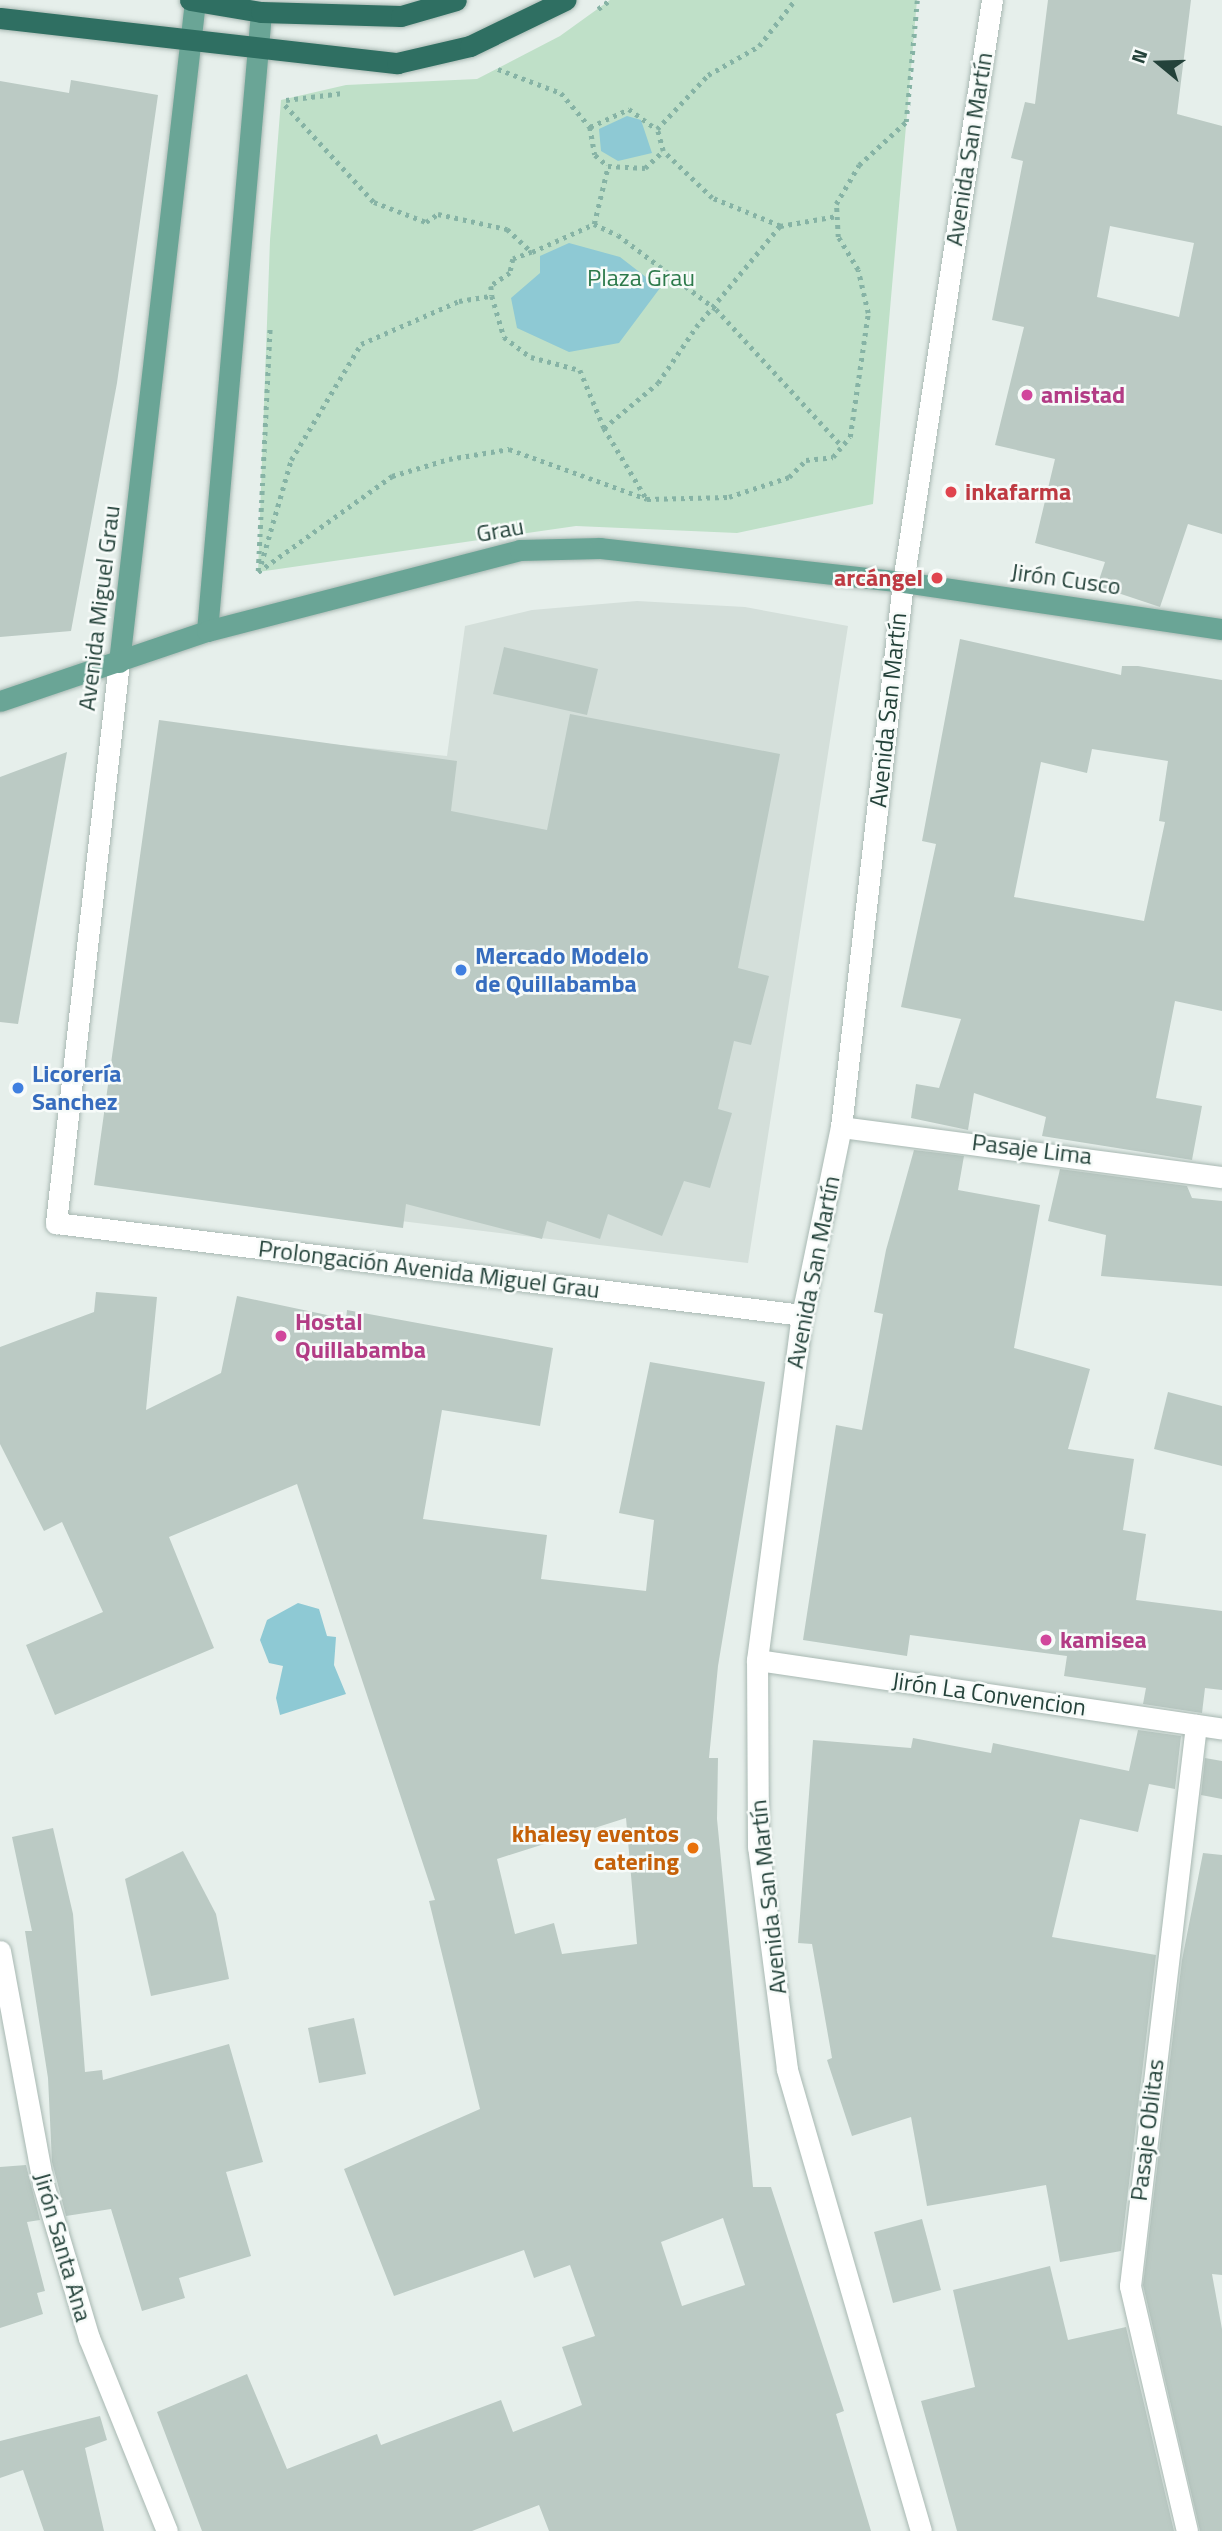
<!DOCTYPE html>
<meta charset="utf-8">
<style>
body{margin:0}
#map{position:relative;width:1222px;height:2531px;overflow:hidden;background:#e6efeb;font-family:"Titillium Web",sans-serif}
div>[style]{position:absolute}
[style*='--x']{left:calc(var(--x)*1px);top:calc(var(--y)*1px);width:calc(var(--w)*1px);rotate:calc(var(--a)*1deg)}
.built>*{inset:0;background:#d4dfda}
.green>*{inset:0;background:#bfe0c8}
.water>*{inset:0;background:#8ec9d4}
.building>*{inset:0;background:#bbcac4}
.path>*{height:4.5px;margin-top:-2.25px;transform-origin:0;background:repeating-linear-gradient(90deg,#86b3a5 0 3.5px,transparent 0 8.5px)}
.roads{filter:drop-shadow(0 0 2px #a8b8b2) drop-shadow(0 0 2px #a8b8b2)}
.street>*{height:21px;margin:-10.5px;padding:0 10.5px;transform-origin:10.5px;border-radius:10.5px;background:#fff}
.secondary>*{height:21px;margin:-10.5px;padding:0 10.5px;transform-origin:10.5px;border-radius:10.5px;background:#fff}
.primary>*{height:21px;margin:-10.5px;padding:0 10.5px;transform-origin:10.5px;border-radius:10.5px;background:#6aa596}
.highway>*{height:21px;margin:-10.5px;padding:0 10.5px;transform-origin:10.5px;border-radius:10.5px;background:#2f6f62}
.dots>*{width:19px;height:19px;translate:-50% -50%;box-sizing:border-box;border:4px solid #f7fbf9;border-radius:50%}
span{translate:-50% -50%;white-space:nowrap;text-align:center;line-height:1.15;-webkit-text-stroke:5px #f7fbf9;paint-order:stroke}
.street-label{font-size:24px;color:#24423a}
.park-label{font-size:24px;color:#2d7a4b}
.hotel-label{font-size:24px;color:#b23c85;font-weight:700}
.left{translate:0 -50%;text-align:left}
.health-label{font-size:24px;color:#be3a42;font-weight:700}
.right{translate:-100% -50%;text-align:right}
.shop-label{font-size:24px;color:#366cbe;font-weight:700}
.food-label{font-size:24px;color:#c56008;font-weight:700}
.north{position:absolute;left:1124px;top:28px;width:70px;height:70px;-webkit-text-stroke:5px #f7fbf9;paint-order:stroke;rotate:289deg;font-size:19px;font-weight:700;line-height:28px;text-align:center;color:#24423a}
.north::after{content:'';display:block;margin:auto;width:24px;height:32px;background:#24423a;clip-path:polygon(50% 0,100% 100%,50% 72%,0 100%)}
</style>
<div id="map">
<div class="built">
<div style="clip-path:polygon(637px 601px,745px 607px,848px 626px,748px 1263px,96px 1184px,165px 727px,447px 756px,465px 626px,532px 610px)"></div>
</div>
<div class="green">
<div style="clip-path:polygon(610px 0,917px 0,873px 504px,737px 533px,576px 526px,258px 572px,270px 240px,281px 100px,346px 85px,477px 79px,560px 36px)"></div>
</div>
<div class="water">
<div style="clip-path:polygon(627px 116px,641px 120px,652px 153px,618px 161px,601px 151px,599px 129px)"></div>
<div style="clip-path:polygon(569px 243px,620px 257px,660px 288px,619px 343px,569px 352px,517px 328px,511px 298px,540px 273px,540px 256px)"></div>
<div style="clip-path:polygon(298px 1603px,319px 1609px,327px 1636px,336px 1637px,334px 1665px,346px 1694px,280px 1715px,276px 1698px,283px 1666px,269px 1663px,260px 1640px,267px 1620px)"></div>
</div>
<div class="building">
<div style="clip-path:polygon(evenodd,1048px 0,1191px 0,1177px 114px,1222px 126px,1222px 534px,1188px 524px,1160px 607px,1097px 586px,1105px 562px,1035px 543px,1055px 459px,995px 445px,1024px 327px,992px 320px,1023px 161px,1011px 158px,1025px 102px,1035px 104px,1048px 0,1110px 226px,1194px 243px,1179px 317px,1097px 297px,1110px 226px)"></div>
<div style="clip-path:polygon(71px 80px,158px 95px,117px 383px,71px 631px,0 637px,0 81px,69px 93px)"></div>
<div style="clip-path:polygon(evenodd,960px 639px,1121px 675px,1122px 666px,1138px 666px,1222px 680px,1222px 1011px,1175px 1001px,1156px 1098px,1202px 1106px,1192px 1160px,1042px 1136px,1046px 1117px,974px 1093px,968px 1130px,911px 1118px,916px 1084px,939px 1088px,961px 1019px,901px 1007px,936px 844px,922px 841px,960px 639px,1092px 749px,1168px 761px,1159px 821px,1165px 822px,1144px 921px,1014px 897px,1041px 762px,1087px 773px,1092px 749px)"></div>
<div style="clip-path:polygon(504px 647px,598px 669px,587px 715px,493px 694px)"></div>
<div style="clip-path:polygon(570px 714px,780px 754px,738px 968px,769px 976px,751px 1045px,734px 1041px,718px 1109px,732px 1113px,710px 1188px,684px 1181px,662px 1236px,608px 1214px,600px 1239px,547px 1221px,542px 1239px,406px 1204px,403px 1228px,94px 1185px,159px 720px,457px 761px,451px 811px,547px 830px)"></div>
<div style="clip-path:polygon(67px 752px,18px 1024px,0 1022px,0 777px)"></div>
<div style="clip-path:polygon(914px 1150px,964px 1156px,958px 1190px,1040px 1205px,1014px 1348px,1090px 1369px,1068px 1449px,1134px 1459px,1123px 1530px,1146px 1534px,1136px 1600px,1222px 1611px,1222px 1690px,1205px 1688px,1202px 1713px,1143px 1704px,1146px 1688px,1064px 1676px,1067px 1656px,910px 1635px,907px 1656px,803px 1640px,836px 1425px,862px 1430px,883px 1314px,874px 1312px,886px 1250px)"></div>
<div style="clip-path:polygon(1060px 1169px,1187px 1186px,1192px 1198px,1222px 1201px,1222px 1286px,1101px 1276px,1106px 1235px,1048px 1221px)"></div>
<div style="clip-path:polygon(evenodd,96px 1292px,157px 1297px,146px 1410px,221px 1373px,237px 1296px,346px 1319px,347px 1310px,553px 1348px,540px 1426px,442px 1410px,423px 1519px,547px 1535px,541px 1579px,646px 1591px,654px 1520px,619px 1513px,650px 1362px,765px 1382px,718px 1666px,709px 1758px,718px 1758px,717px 1819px,753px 2187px,771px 2187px,844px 2411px,836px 2414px,871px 2531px,549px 2531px,539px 2505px,472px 2531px,202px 2531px,157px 2412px,247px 2374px,287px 2469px,377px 2434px,381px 2445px,501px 2400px,513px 2432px,582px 2405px,562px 2347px,595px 2336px,570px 2265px,534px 2278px,524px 2250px,394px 2296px,344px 2169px,480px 2109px,429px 1901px,435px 1900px,297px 1484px,169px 1537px,214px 1648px,55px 1715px,26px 1645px,103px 1612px,62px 1522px,44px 1531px,0 1444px,0 1347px,94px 1312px,96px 1292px,626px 1818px,637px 1944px,562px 1954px,554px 1923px,515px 1934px,497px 1859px,626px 1818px,96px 1292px,723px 2218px,745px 2285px,682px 2306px,661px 2242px,723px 2218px)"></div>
<div style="clip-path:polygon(1168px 1392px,1222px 1406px,1222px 1466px,1154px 1449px)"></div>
<div style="clip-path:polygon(1138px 1730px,1181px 1736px,1175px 1789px,1149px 1784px,1138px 1832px,1080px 1819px,1052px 1937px,1156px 1955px,1121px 2251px,1060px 2262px,1046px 2185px,927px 2206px,911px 2117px,852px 2136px,827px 2060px,832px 2058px,812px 1944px,798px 1943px,813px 1740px,911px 1748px,913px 1738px,991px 1753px,993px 1743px,1129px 1771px)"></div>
<div style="clip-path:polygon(1205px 1758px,1222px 1761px,1222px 1799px,1201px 1795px)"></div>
<div style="clip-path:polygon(53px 1828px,73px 1914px,85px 2072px,102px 2070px,103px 2080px,229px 2044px,263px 2162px,226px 2172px,251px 2256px,179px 2278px,185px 2298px,142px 2311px,111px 2209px,66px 2216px,52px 2162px,48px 2078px,25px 1931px,32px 1931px,12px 1837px)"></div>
<div style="clip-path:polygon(183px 1851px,216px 1914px,229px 1979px,151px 1996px,125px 1879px)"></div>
<div style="clip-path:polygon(1203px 1853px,1222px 1855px,1222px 2275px,1212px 2274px,1222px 2329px,1222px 2531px,1200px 2531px,1143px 2285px,1182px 1960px)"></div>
<div style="clip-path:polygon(354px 2018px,366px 2074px,319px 2083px,308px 2028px)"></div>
<div style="clip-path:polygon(26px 2165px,40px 2220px,27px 2222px,45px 2291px,37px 2293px,43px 2314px,0 2328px,0 2167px)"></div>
<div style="clip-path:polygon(922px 2219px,941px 2290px,893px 2303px,874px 2232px)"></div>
<div style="clip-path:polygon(1050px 2266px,1068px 2340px,1126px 2327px,1174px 2531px,957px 2531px,921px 2401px,975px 2387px,953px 2290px)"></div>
<div style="clip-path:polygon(100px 2416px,107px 2440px,85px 2448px,104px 2531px,44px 2531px,23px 2470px,0 2478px,0 2441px)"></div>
</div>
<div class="path">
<div style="--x:598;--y:9;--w:15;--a:-37"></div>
<div style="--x:498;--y:69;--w:67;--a:20.9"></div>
<div style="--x:561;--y:93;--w:45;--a:49.5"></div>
<div style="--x:590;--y:127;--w:43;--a:-24.8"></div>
<div style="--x:629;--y:109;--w:34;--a:36"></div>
<div style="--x:286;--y:100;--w:57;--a:-7"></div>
<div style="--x:285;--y:105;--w:132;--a:47.5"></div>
<div style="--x:374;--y:202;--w:56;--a:21"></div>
<div style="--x:426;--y:222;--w:14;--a:-34"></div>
<div style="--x:438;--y:214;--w:71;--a:12.3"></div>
<div style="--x:507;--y:229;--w:34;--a:43"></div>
<div style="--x:532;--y:252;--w:20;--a:160"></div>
<div style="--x:513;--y:259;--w:14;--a:102"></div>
<div style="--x:510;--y:273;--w:23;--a:146"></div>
<div style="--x:491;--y:286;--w:10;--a:84"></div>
<div style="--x:590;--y:127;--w:28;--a:80"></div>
<div style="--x:595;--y:155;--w:17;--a:40"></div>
<div style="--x:608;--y:166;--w:37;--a:3"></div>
<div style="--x:645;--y:168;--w:25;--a:-43"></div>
<div style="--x:594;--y:224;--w:60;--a:-76.4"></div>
<div style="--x:780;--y:226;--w:74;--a:-157.6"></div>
<div style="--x:712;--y:198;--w:68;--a:-136.2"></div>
<div style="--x:663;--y:151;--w:23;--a:-105"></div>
<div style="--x:657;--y:129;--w:74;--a:-46.6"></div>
<div style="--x:708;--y:75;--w:59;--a:-29.6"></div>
<div style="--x:759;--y:46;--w:58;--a:-52"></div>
<div style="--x:532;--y:252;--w:68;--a:-24.3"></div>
<div style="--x:594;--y:224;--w:26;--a:25"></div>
<div style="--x:618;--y:235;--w:123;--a:37.1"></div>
<div style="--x:716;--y:309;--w:186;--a:47.4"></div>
<div style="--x:604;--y:428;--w:70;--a:-39.8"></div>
<div style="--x:658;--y:383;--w:68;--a:-55.8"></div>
<div style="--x:696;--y:327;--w:131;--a:-50.3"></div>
<div style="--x:780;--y:226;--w:58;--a:-10"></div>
<div style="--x:261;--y:564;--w:108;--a:-73.9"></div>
<div style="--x:291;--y:460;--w:135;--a:-58.9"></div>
<div style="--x:361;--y:344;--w:107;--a:-23.7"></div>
<div style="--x:459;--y:301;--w:33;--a:-9"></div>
<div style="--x:492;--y:296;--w:43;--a:73.7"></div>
<div style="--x:504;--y:337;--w:34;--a:37"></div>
<div style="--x:531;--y:357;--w:51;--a:14.9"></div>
<div style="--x:580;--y:370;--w:63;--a:67.5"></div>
<div style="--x:604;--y:428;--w:82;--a:59"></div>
<div style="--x:258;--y:571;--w:243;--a:-87.2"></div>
<div style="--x:258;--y:572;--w:165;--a:-35.6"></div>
<div style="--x:392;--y:476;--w:59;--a:-16.6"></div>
<div style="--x:449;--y:459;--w:61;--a:-9.5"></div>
<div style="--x:509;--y:449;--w:147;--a:19.9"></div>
<div style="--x:647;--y:499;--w:82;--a:-1.4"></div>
<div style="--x:729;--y:497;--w:63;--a:-18.4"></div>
<div style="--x:789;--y:477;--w:24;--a:-45"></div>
<div style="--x:806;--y:460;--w:27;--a:-6"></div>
<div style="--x:833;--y:457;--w:26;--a:-50"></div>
<div style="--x:850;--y:437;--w:125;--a:-81.7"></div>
<div style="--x:868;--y:313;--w:44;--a:-103.1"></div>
<div style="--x:858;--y:270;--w:39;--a:-121"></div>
<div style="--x:838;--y:237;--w:33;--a:-93"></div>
<div style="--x:836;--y:204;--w:45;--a:-59.5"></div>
<div style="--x:859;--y:165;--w:64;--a:-42.5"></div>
<div style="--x:906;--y:122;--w:122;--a:-84.8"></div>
</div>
<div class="roads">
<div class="street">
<div style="--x:119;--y:662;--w:565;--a:96.41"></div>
<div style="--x:56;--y:1223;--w:752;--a:7.03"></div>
<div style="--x:841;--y:1127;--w:384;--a:7.5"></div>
<div style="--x:757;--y:1660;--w:470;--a:8.4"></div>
<div style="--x:0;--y:1951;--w:237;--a:79.5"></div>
<div style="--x:43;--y:2184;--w:161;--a:73.4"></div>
<div style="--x:89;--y:2338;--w:208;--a:68"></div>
<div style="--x:1187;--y:2531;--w:252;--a:-103.1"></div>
<div style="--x:1130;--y:2286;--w:565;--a:-83.29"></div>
</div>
<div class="secondary">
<div style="--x:921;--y:2531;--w:481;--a:-106.2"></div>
<div style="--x:787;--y:2069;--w:224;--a:-97.4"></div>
<div style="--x:758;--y:1847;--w:187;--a:-90.3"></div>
<div style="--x:757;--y:1660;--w:348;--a:-82.6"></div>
<div style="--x:802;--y:1315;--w:192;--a:-78.3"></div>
<div style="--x:841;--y:1127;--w:549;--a:-83.51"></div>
<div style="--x:903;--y:582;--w:589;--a:-81.31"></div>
</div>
<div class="primary">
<div style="--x:207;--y:631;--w:621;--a:-85.01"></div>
<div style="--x:119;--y:662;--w:665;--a:-83.44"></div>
<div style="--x:0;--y:701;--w:219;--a:-18.7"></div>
<div style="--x:207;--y:631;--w:323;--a:-14.5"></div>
<div style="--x:520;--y:550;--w:80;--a:-1.4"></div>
<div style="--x:600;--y:548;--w:305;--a:6.4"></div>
<div style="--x:903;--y:582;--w:322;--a:8.4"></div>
</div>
<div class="highway">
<div style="--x:190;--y:0;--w:72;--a:9.6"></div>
<div style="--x:261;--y:12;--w:140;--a:1.6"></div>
<div style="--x:401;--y:16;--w:57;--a:-16.2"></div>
<div style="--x:0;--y:18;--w:400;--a:6.5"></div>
<div style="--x:397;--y:63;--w:75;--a:-13.1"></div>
<div style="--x:470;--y:46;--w:106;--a:-25.8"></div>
</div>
</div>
<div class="dots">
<div style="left:1027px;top:395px;background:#d1479c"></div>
<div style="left:951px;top:492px;background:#e0444e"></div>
<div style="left:937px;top:578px;background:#e0444e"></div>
<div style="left:461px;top:970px;background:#3f7fe0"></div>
<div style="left:18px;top:1088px;background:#3f7fe0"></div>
<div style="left:281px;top:1336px;background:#d1479c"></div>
<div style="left:1046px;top:1640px;background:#d1479c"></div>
<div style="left:693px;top:1848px;background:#e8710a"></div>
</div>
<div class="street-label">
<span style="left:969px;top:149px;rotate:-81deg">Avenida San Martín</span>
<span style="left:500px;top:530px;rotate:-10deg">Grau</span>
<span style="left:1066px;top:579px;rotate:8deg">Jirón Cusco</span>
<span style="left:99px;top:608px;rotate:-83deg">Avenida Miguel Grau</span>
<span style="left:888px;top:710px;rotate:-84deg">Avenida San Martín</span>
<span style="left:1032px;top:1149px;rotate:7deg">Pasaje Lima</span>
<span style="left:429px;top:1269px;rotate:7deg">Prolongación Avenida Miguel Grau</span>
<span style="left:813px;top:1272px;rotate:-79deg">Avenida San Martín</span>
<span style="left:989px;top:1694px;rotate:8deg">Jirón La Convencion</span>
<span style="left:768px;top:1897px;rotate:-96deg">Avenida San Martín</span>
<span style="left:1147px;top:2130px;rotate:-83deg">Pasaje Oblitas</span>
<span style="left:63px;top:2247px;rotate:74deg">Jirón Santa Ana</span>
</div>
<div class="park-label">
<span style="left:641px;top:278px">Plaza Grau</span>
</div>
<div class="hotel-label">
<span class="left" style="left:1041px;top:395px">amistad</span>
<span class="left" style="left:295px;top:1336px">Hostal<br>Quillabamba</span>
<span class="left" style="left:1060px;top:1640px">kamisea</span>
</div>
<div class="health-label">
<span class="left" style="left:965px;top:492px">inkafarma</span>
<span class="right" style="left:923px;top:578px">arcángel</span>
</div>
<div class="shop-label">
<span class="left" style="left:475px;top:970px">Mercado Modelo<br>de Quillabamba</span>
<span class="left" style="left:32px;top:1088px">Licorería<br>Sanchez</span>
</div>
<div class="food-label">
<span class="right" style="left:679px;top:1848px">khalesy eventos<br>catering</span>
</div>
<div class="north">N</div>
</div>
